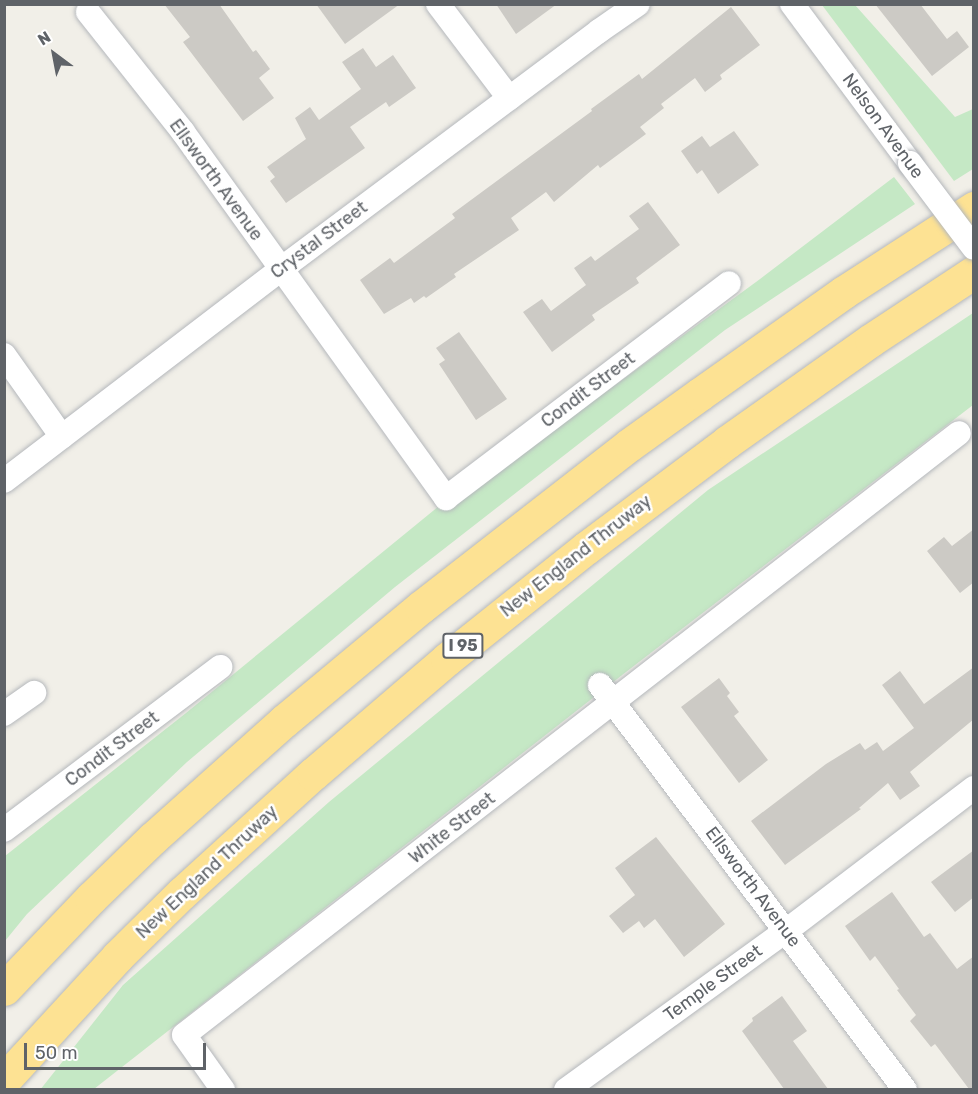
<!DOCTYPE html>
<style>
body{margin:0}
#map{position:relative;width:978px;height:1094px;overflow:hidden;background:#f1efe8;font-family:Rubik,sans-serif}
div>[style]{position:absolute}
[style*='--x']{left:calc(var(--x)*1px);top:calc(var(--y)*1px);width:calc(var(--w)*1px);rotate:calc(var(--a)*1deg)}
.green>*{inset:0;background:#c5e8c5}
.building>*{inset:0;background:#cccac5}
.roads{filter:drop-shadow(0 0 2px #b5b8bc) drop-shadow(0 0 2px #b5b8bc)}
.minor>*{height:24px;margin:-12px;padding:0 12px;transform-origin:12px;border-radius:12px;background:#fff}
.highway>*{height:33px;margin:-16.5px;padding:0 16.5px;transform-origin:16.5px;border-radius:16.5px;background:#fde293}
.bridges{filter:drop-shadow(0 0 2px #b5b8bc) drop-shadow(0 0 2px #b5b8bc)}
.minor-bridge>*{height:24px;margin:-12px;padding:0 12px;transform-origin:12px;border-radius:12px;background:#fff}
span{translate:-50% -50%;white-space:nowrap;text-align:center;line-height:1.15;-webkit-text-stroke:5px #fff;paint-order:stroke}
.shield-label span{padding:2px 4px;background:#fff;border:2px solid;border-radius:4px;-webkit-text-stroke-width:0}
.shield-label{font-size:16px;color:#5f6368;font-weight:700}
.street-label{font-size:18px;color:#5f6368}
.frame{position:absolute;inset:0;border:6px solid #5f6368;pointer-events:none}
.north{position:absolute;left:24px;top:24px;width:60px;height:60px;-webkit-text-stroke:4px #fff;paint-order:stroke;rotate:328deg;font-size:16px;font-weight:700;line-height:24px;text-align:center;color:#5f6368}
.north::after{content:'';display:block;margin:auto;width:21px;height:27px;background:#5f6368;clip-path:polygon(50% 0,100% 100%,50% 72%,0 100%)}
.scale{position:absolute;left:24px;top:1043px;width:182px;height:27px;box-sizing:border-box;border:3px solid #5f6368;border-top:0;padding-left:8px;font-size:18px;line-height:21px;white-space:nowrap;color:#5f6368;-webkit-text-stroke:4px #fff;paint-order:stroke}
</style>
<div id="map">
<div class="green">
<div style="clip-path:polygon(822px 5px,855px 5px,955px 117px,973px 109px,973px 169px,954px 181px)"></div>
<div style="clip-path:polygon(894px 177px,915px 204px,725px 330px,395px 587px,187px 762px,27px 914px,5px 941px,5px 856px,186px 713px,439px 506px,454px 503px,756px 282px)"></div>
<div style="clip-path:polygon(973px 313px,973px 405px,626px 672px,94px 1089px,40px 1090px,123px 985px,329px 802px,708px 490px)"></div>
</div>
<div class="building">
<div style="clip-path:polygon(164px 4px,219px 4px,253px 52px,256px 50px,270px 69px,259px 78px,274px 98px,243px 121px,183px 42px,190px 37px)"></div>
<div style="clip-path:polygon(316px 4px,400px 4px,345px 44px)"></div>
<div style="clip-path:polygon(496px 4px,557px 4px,516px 34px)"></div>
<div style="clip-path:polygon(875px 4px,920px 4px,947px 39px,957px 31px,969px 47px,932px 76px)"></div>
<div style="clip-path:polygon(731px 7px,760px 45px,720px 75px,722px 79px,705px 92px,695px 78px,661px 104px,664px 108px,640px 127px,646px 134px,600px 168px,598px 165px,554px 202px,546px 192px,511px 218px,519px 230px,454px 274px,456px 277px,426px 298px,424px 296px,414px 303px,411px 298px,384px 314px,360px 280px,390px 258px,394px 263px,455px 218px,452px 214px,592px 111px,591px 109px,639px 74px,642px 79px)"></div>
<div style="clip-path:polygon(363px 48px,376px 67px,393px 55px,416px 88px,389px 107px,386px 102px,350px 127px,365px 148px,286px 203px,270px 181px,275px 177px,267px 167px,306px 139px,295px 118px,310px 107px,319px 120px,361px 89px,342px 62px)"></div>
<div style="clip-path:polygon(734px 131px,759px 165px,718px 194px,702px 170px,697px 174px,681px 151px,702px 136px,710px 147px)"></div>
<div style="clip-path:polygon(648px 202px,680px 245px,636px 278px,639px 283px,592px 315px,595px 320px,552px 352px,523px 312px,542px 299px,551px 311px,586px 285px,574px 268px,591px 256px,595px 261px,639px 229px,629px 216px)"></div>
<div style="clip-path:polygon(459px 332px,507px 399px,476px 420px,439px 364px,445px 360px,436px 348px)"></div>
<div style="clip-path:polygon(974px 529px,974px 582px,960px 593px,927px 551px,944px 537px,952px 546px)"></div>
<div style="clip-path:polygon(974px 667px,974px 719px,910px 772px,920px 786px,900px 800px,888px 783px,859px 808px,861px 809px,785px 865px,751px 821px,826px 764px,860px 743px,865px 750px,877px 742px,883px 751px,914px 728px,882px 685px,900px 671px,924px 704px)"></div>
<div style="clip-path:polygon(719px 678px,730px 693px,727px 696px,739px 712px,734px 716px,768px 760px,739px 783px,681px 707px)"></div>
<div style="clip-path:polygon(656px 837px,725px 924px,684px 957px,655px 919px,644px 928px,639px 921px,623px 933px,609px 916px,635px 895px,615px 868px)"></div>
<div style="clip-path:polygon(974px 850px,974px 897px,955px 912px,931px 882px)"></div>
<div style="clip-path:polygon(892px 892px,924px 937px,930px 933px,957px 969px,974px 956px,974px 1089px,969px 1089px,935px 1044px,931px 1047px,910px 1021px,916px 1015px,897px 990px,899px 989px,875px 956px,870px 961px,845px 926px)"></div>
<div style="clip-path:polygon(782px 996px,807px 1031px,793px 1041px,828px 1089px,784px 1089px,742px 1031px,753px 1021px,752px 1018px)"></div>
</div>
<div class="roads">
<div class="minor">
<div style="--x:438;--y:4;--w:118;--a:52.9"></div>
<div style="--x:792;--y:4;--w:198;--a:53.4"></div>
<div style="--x:88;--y:12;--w:153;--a:51.6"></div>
<div style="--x:183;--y:132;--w:451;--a:54.3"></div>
<div style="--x:446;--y:498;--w:355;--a:-37.2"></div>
<div style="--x:4;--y:355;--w:100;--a:54.7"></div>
<div style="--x:4;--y:481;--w:349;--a:-37.4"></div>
<div style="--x:281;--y:269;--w:397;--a:-36.8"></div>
<div style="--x:599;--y:31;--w:47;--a:-34.7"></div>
<div style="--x:600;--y:685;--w:507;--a:53.02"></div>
<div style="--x:4;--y:714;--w:37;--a:-35"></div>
<div style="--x:4;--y:830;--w:271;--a:-37"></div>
<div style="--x:223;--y:1090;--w:67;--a:-125.3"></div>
<div style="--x:184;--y:1035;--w:981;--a:-37.84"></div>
<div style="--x:566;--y:1090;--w:271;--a:-35.9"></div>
<div style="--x:786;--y:931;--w:236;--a:-37.3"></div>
</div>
<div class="highway">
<div style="--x:4;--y:989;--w:126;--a:-46.3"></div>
<div style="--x:91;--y:898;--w:86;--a:-44.1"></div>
<div style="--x:153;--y:838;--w:176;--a:-41.8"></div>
<div style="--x:284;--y:721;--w:178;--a:-39.8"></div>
<div style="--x:421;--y:607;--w:264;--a:-37.9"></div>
<div style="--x:629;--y:445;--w:87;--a:-35.7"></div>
<div style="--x:700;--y:394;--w:176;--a:-35.3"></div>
<div style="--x:844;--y:292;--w:155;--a:-32.9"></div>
<div style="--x:4;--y:1080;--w:167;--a:-47.4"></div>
<div style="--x:117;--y:957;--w:91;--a:-44.6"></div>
<div style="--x:182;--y:893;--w:177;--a:-42.3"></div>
<div style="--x:313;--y:774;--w:177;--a:-40.6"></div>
<div style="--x:447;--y:659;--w:178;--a:-38.6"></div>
<div style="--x:586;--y:548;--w:176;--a:-36.9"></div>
<div style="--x:727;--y:442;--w:176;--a:-35.3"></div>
<div style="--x:871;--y:340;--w:123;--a:-33.4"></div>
</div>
</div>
<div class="bridges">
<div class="minor-bridge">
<div style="--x:910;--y:163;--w:106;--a:53"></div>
</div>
</div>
<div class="shield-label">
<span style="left:463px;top:646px">I 95</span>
</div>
<div class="street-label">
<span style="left:883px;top:126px;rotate:54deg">Nelson Avenue</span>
<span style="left:216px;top:180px;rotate:54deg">Ellsworth Avenue</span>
<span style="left:319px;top:240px;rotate:-37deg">Crystal Street</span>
<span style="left:588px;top:390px;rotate:-37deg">Condit Street</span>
<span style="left:576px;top:556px;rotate:-38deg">New England Thruway</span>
<span style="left:112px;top:749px;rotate:-37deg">Condit Street</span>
<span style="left:452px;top:828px;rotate:-38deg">White Street</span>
<span style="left:207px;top:872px;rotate:-43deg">New England Thruway</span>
<span style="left:753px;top:887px;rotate:53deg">Ellsworth Avenue</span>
<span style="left:713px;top:983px;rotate:-36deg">Temple Street</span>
</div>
<div class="frame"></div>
<div class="north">N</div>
<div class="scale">50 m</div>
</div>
